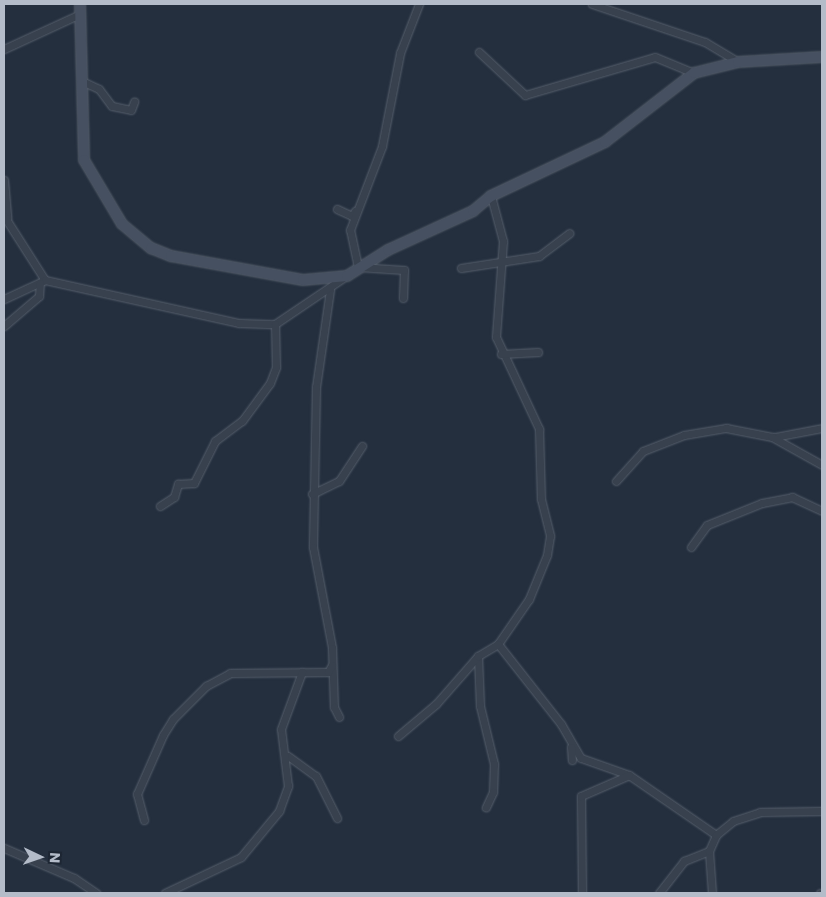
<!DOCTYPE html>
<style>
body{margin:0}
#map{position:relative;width:826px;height:897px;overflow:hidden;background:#242f3e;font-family:Poppins,sans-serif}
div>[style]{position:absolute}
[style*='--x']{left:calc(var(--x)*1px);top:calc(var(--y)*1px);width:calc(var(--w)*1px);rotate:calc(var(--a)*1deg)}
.roads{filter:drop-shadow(0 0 1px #565f6c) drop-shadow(0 0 1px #565f6c)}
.street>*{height:7px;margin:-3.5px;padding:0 3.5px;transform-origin:3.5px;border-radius:3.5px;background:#38414e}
.secondary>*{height:10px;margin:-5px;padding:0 5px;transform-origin:5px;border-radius:5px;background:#465061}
span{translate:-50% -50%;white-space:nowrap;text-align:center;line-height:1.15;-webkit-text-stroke:4.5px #1d2633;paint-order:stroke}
.frame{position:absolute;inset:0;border:5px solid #b4bcc9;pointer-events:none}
.north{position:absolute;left:15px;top:832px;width:50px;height:50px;-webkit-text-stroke:4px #1d2633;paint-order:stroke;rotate:93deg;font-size:14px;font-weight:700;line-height:20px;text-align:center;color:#b4bcc9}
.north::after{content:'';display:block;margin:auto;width:18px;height:22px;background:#b4bcc9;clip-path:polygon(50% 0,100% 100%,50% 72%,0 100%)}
</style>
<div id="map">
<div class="roads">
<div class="street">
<div style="--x:592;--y:4;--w:119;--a:18.6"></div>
<div style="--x:705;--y:42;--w:39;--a:31"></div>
<div style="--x:4;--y:49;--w:84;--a:-24.7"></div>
<div style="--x:479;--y:52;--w:63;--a:43.1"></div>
<div style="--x:525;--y:95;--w:135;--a:-16.3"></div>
<div style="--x:655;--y:57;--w:42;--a:22.3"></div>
<div style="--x:86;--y:83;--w:14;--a:25"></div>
<div style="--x:99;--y:89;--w:21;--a:53"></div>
<div style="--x:112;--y:106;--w:19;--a:12"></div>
<div style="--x:131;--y:110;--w:9;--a:-69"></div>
<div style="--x:4;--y:180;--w:38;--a:85"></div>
<div style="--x:491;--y:196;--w:47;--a:75.1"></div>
<div style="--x:503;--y:241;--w:96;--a:94.2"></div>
<div style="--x:496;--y:337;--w:102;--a:64.9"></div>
<div style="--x:539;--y:429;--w:70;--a:88.4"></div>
<div style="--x:541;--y:499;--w:38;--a:76"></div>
<div style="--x:550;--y:536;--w:19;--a:99"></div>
<div style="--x:547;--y:555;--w:48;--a:112.2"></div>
<div style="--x:529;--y:599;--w:55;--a:124.6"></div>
<div style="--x:498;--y:644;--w:102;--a:51.8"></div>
<div style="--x:561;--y:724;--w:39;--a:60"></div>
<div style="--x:581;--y:758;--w:51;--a:19.5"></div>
<div style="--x:629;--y:775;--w:106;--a:34.6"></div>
<div style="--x:337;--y:209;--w:17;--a:25"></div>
<div style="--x:352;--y:216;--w:6;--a:-59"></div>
<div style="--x:4;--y:216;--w:76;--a:57.4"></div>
<div style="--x:461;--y:268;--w:79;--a:-8.7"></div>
<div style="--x:539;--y:256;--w:38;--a:-37"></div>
<div style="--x:330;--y:290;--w:98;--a:98.2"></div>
<div style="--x:316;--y:387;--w:160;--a:91.1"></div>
<div style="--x:313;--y:547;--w:103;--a:79.3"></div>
<div style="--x:332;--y:648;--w:59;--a:88.1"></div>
<div style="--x:334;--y:707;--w:11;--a:63"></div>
<div style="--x:403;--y:298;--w:28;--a:-88"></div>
<div style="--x:404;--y:270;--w:46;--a:-176.3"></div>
<div style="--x:358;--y:267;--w:38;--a:-102"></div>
<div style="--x:350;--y:230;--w:90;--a:-69.1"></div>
<div style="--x:382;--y:146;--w:95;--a:-79"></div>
<div style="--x:400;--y:53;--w:53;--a:-68.8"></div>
<div style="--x:4;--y:299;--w:45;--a:-24.9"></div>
<div style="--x:45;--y:280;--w:199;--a:12.5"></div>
<div style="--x:239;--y:323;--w:36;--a:2"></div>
<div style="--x:275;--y:324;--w:86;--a:-34.1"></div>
<div style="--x:4;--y:326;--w:46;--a:-40.6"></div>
<div style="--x:39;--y:296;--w:13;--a:-86"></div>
<div style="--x:501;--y:354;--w:37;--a:-3"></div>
<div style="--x:775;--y:437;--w:48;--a:-10.8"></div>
<div style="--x:616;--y:481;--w:40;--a:-48"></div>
<div style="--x:643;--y:451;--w:44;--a:-21.3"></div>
<div style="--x:684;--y:435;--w:43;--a:-9.5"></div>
<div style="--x:726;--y:428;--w:47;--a:11.1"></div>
<div style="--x:772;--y:437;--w:57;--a:29.2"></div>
<div style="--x:312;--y:494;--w:30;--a:-26"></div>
<div style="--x:339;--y:481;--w:42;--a:-56.7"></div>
<div style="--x:160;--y:506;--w:17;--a:-33"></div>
<div style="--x:174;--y:497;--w:14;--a:-73"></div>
<div style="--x:178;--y:484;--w:16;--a:-4"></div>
<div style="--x:194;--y:483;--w:47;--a:-63.4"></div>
<div style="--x:215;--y:441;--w:34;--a:-37"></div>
<div style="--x:242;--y:421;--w:47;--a:-53.6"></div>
<div style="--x:270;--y:383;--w:17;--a:-69"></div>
<div style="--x:276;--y:367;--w:43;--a:-91.3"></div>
<div style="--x:691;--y:547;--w:27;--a:-54"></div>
<div style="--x:707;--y:525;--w:59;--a:-21.8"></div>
<div style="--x:762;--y:503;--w:31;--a:-11"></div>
<div style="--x:792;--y:497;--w:33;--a:25"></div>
<div style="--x:478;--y:656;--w:50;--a:87.7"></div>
<div style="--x:480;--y:706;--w:60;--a:76.4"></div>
<div style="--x:494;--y:764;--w:28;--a:92"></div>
<div style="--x:493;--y:792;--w:17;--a:115"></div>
<div style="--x:398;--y:736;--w:50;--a:-40.1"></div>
<div style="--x:436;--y:704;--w:64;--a:-48.8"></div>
<div style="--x:478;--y:656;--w:23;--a:-31"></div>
<div style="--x:571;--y:747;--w:13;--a:86"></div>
<div style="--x:288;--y:756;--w:34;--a:36"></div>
<div style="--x:316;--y:776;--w:47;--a:63.4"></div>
<div style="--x:144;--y:820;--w:27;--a:-105"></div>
<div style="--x:137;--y:794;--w:64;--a:-66.2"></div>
<div style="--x:163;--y:735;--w:19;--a:-58"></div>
<div style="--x:173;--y:719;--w:47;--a:-45"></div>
<div style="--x:206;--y:686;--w:27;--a:-28"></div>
<div style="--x:230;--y:673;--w:98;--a:-0.6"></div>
<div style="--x:328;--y:672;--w:8;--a:-60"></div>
<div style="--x:4;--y:848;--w:76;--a:23.2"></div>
<div style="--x:74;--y:878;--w:27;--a:34"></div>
<div style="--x:165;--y:893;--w:84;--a:-25.3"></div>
<div style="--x:241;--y:857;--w:60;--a:-50.4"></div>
<div style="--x:279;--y:811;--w:27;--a:-70"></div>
<div style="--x:288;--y:786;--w:57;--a:-97"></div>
<div style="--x:281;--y:729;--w:61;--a:-69.8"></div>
<div style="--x:582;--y:893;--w:97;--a:-90.6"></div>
<div style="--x:581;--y:796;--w:52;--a:-23.6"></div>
<div style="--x:659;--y:893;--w:41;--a:-52"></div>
<div style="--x:684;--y:861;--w:27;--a:-22"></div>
<div style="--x:712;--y:893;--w:42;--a:-94.1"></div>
<div style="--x:709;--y:851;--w:17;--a:-66"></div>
<div style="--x:716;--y:835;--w:22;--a:-39"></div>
<div style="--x:733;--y:821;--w:28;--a:-18"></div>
<div style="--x:760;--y:812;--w:62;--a:-0.9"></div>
<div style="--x:820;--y:893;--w:2;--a:0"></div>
</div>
<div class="secondary">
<div style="--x:80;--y:4;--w:156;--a:88.5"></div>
<div style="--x:84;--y:160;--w:74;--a:59.3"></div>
<div style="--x:122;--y:224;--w:38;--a:40"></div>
<div style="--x:151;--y:248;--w:22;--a:22"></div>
<div style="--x:171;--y:256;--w:134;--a:10.3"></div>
<div style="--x:303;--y:280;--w:44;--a:-5.2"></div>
<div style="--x:347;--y:276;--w:49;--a:-32.4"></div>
<div style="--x:388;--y:250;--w:94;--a:-24.6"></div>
<div style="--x:473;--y:211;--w:23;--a:-40"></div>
<div style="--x:491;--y:196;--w:126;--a:-25.3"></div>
<div style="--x:605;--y:142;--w:113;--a:-37.8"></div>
<div style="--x:694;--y:73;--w:45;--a:-14"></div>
<div style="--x:738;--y:62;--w:84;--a:-3.4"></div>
</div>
</div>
<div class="frame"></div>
<div class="north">N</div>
</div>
